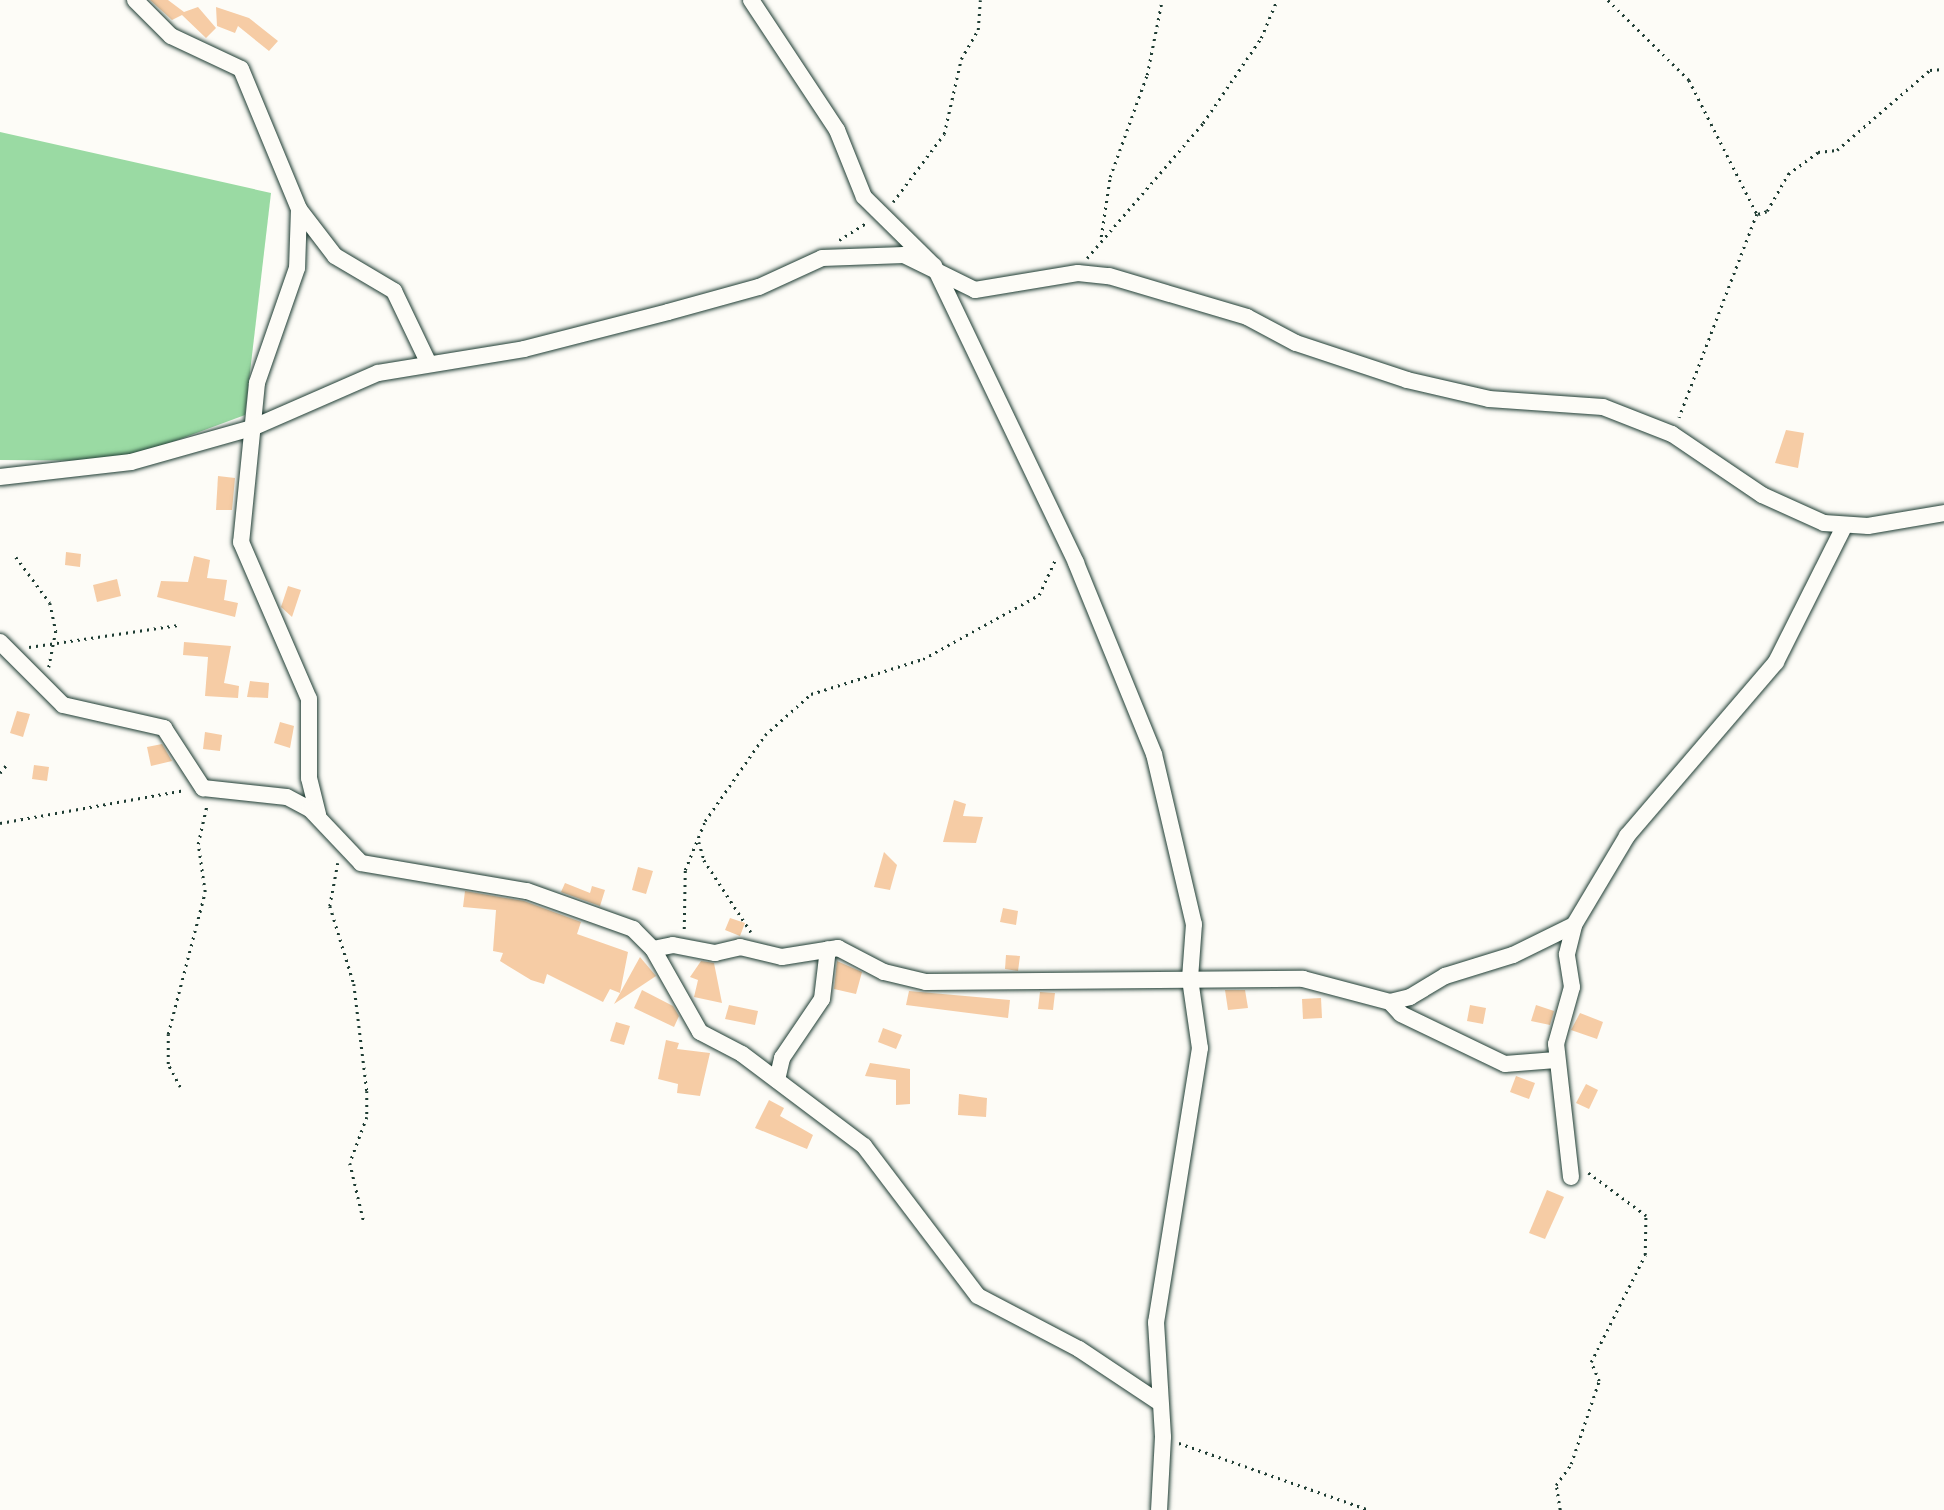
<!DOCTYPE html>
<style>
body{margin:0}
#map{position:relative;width:1944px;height:1510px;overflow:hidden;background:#fdfcf7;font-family:"Architects Daughter",sans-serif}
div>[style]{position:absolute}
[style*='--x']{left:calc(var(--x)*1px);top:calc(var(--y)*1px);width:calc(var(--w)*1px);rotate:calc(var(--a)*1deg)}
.green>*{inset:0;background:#9adaa3}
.building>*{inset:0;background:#f6cca5}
.path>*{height:2.5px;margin-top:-1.25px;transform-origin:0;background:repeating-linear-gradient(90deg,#1f3d34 0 2px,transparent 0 7px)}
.roads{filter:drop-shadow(0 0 2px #1f3d34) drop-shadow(0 0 2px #1f3d34)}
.minor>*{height:16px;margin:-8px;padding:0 8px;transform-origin:8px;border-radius:8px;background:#fdfcf7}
span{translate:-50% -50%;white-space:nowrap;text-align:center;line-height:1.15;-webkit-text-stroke:7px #fdfcf7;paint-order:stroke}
</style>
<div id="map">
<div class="green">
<i style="clip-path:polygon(0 132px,271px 193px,245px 415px,121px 461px,0 460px)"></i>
</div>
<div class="building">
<i style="clip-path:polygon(150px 0,168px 0,184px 12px,198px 7px,216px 28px,206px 38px,182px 15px,172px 20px)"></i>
<i style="clip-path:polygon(216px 7px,249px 18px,278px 41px,269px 51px,238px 26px,235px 33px,217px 26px)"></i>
<i style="clip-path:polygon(1786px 430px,1804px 433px,1798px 468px,1775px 463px)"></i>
<i style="clip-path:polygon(218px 476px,235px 478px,232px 510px,216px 510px)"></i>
<i style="clip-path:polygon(66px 552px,81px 554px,80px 567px,65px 565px)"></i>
<i style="clip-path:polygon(194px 556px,210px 560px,207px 578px,227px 580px,224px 600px,238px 603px,235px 617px,157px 597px,161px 581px,188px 582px)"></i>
<i style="clip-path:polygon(117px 579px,121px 596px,97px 602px,93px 585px)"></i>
<i style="clip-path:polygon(288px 586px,301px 590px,292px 617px,281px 607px)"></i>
<i style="clip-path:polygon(184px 642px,231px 646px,224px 683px,239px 686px,238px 698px,205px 696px,208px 657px,183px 655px)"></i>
<i style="clip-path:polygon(250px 681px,269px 683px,268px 698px,247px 697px)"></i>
<i style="clip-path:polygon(17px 711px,30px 714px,23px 737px,10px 733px)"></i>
<i style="clip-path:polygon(280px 722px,294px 726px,290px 748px,274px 743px)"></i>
<i style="clip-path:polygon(205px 732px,222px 735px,220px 751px,203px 749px)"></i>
<i style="clip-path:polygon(162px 744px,172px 761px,151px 766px,147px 747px)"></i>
<i style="clip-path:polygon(34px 765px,49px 767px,47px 781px,32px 779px)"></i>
<i style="clip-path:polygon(954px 800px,966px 804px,963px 816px,983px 817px,976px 843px,943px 842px)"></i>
<i style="clip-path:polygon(884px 852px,897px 865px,890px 890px,874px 887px)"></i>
<i style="clip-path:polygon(638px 867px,653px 871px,646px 894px,632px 890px)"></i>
<i style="clip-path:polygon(565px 883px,590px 893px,592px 886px,605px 890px,600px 906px,561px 892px)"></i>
<i style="clip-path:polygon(465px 891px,524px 901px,581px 922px,577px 934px,628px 952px,620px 993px,610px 989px,603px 1002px,547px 974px,544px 984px,531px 980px,500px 961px,503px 953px,493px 951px,496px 910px,463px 907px)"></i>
<i style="clip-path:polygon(1003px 908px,1018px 911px,1016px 925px,1000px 922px)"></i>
<i style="clip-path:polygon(730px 918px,745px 923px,740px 936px,725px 930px)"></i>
<i style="clip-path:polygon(1006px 955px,1020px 956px,1018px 971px,1005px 969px)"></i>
<i style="clip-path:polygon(640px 957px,656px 976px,614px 1004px)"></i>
<i style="clip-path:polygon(701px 961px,714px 963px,722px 1003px,694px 997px,698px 980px,690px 977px)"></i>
<i style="clip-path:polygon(837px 961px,862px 972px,856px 994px,834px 989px)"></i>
<i style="clip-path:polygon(642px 990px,673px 1006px,679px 1016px,674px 1027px,634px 1008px)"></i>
<i style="clip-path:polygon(1225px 990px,1245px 990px,1248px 1008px,1228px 1010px)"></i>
<i style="clip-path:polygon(909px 991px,1010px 1000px,1008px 1018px,906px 1005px)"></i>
<i style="clip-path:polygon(1040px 992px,1055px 993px,1053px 1010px,1038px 1009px)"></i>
<i style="clip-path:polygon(1321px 998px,1322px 1018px,1303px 1019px,1302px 999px)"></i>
<i style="clip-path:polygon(729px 1005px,758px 1011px,755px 1025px,725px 1019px)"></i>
<i style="clip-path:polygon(1470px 1005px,1486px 1008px,1483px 1024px,1467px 1021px)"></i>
<i style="clip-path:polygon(1536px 1005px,1554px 1011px,1550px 1025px,1531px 1021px)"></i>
<i style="clip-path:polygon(1580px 1013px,1603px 1022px,1597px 1039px,1571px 1030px)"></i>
<i style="clip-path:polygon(616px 1022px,630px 1026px,624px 1045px,610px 1041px)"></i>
<i style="clip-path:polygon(883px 1028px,902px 1035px,896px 1049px,878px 1042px)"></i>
<i style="clip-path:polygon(666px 1040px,679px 1043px,677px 1049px,710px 1053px,700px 1096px,677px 1093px,678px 1084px,658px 1079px)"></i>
<i style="clip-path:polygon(870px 1063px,910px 1069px,910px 1104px,896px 1105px,896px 1080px,865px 1076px)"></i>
<i style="clip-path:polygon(1516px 1076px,1535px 1083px,1529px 1099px,1510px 1092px)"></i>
<i style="clip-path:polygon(1586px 1084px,1598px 1090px,1589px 1109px,1576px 1103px)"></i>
<i style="clip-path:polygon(959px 1094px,987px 1098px,986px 1117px,958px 1115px)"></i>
<i style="clip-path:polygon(769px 1100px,784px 1108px,780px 1116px,813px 1135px,807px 1149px,755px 1128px)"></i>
<i style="clip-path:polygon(1547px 1190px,1564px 1197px,1545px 1239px,1529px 1233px)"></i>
</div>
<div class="path">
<i style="--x:1608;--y:0;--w:114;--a:44.6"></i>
<i style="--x:1689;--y:80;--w:150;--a:63.1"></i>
<i style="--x:1757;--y:214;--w:218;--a:110.9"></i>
<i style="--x:893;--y:202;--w:85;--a:-53.1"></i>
<i style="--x:944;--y:134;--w:77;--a:-77.2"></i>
<i style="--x:961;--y:59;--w:34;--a:-60"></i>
<i style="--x:978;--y:30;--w:30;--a:-86"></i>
<i style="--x:1758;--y:214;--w:9;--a:-18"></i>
<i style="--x:1767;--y:211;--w:43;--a:-60.4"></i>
<i style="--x:1788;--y:174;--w:37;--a:-36"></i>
<i style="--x:1818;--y:152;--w:19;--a:-6"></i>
<i style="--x:1837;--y:150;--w:123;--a:-40.7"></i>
<i style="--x:1930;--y:70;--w:14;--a:-4"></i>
<i style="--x:1101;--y:237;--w:61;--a:-81.5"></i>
<i style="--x:1110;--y:177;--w:109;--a:-70.1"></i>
<i style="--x:1147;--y:75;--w:76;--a:-78.7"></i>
<i style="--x:839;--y:240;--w:32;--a:-32"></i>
<i style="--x:1087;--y:258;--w:178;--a:-49.3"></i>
<i style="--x:1203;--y:123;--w:103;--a:-55.7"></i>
<i style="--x:1261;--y:38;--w:41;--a:-67.2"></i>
<i style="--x:16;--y:557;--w:57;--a:53.5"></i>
<i style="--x:50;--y:603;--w:29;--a:78"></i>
<i style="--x:56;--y:631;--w:37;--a:101"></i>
<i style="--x:29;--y:647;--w:151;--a:-8.4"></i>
<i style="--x:0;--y:773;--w:11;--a:-52"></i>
<i style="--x:0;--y:823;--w:188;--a:-10.1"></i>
<i style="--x:699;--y:842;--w:19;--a:74"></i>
<i style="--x:704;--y:860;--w:86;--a:56.9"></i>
<i style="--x:338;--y:863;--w:44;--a:100.5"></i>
<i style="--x:330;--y:906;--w:82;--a:72.9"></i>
<i style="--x:354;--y:984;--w:108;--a:83.1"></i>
<i style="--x:367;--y:1091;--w:26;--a:90"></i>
<i style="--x:367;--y:1117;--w:49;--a:110.3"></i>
<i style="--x:350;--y:1163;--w:61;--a:76.7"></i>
<i style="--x:684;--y:929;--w:59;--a:-89"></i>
<i style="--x:685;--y:870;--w:53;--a:-67.8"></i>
<i style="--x:705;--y:821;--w:105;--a:-55.1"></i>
<i style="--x:765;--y:735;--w:62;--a:-41.7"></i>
<i style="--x:811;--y:694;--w:117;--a:-17.4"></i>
<i style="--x:923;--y:659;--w:132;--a:-28.9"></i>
<i style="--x:1039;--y:595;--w:41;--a:-65.3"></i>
<i style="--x:180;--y:1087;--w:26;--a:-118"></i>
<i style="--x:168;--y:1064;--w:30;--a:-90"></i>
<i style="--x:168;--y:1034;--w:147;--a:-75.4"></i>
<i style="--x:205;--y:892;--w:49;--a:-98.3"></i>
<i style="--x:198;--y:844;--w:41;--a:-77.3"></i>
<i style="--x:1179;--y:1443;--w:201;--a:19.4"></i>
<i style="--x:1560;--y:1510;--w:25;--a:-99"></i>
<i style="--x:1556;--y:1485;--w:26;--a:-54"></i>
<i style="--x:1571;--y:1464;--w:88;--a:-71.4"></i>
<i style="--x:1599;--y:1381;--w:21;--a:-113"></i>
<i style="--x:1591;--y:1362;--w:120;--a:-63.2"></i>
<i style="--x:1645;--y:1255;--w:39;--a:-89"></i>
<i style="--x:1646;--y:1216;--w:72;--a:-143.4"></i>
</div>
<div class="roads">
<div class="minor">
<i style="--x:135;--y:0;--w:51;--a:45"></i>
<i style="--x:171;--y:36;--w:77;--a:25.2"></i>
<i style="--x:241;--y:69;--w:152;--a:67.5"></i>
<i style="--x:299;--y:209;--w:59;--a:52.5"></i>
<i style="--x:335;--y:256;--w:69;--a:30.7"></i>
<i style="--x:394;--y:291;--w:79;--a:64.4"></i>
<i style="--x:751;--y:0;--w:156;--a:56.5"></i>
<i style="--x:837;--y:130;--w:72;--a:68.1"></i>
<i style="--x:864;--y:197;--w:98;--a:44.6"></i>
<i style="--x:934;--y:266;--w:329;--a:64.4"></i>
<i style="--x:1076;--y:563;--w:206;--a:67.8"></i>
<i style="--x:1154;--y:754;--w:175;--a:76.8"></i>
<i style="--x:1194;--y:924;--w:55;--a:94.2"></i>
<i style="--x:1190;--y:979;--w:70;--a:81.8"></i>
<i style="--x:1200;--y:1048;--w:278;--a:99.1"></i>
<i style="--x:1156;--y:1322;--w:115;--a:86.5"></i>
<i style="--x:1163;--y:1437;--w:73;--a:93.1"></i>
<i style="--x:299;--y:209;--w:59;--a:91.9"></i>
<i style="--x:297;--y:268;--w:122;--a:109.2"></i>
<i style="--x:257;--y:383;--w:160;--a:95.7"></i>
<i style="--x:241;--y:542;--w:171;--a:66.6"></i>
<i style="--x:309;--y:699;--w:79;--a:90"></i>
<i style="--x:309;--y:778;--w:38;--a:76"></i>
<i style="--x:0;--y:477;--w:132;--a:-6.5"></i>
<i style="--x:131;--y:462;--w:126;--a:-15.7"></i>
<i style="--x:252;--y:428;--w:137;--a:-23.6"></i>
<i style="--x:378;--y:373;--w:148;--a:-9.3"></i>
<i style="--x:524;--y:349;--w:149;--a:-14.4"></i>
<i style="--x:668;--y:312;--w:94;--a:-15.4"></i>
<i style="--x:759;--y:287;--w:69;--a:-24.7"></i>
<i style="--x:822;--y:258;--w:82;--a:-2.1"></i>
<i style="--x:904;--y:255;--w:79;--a:26.2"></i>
<i style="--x:975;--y:290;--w:104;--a:-9.4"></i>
<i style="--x:1078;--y:273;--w:31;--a:6"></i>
<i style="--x:1109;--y:276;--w:144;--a:16.5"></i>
<i style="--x:1247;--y:317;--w:55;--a:28"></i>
<i style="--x:1296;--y:343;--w:117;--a:18.4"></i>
<i style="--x:1407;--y:380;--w:84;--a:13"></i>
<i style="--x:1489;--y:399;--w:114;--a:4"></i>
<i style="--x:1603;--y:407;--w:74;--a:21.4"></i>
<i style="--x:1672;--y:434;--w:109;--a:34.1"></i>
<i style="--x:1762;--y:495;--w:68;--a:24.3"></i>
<i style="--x:1824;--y:523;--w:44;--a:3.9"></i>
<i style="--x:1868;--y:526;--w:77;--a:-9.7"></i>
<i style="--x:0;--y:642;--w:89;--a:45"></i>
<i style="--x:63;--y:705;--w:104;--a:12.8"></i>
<i style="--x:164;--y:728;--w:72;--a:57"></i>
<i style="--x:203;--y:788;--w:84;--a:6.1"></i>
<i style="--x:287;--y:797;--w:26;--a:28"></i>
<i style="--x:310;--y:809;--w:74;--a:46.6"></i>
<i style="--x:361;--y:863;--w:168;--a:9.6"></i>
<i style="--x:527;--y:891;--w:113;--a:19.7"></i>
<i style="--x:633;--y:929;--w:28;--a:45"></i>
<i style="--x:653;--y:949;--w:95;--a:60.5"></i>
<i style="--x:700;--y:1032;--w:47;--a:27.6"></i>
<i style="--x:742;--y:1054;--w:153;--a:37"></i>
<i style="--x:864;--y:1146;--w:188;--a:52.8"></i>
<i style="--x:978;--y:1296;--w:114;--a:27.7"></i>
<i style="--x:1079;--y:1349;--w:94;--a:33.7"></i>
<i style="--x:653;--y:949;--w:20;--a:-11"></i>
<i style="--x:673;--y:945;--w:43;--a:10.8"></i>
<i style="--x:715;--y:953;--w:26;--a:-13"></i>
<i style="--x:740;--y:947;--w:43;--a:13.4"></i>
<i style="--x:782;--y:957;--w:57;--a:-9.1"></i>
<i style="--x:838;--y:948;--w:52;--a:27.6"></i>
<i style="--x:884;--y:972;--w:43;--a:13.4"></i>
<i style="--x:926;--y:982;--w:377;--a:-0.5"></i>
<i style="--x:1303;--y:979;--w:90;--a:14.8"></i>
<i style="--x:1390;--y:1002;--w:21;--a:-14"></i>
<i style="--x:1410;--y:997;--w:41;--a:-31"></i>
<i style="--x:1445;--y:976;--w:71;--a:-17.2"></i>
<i style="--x:1513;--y:955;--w:68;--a:-26.2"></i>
<i style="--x:1574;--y:925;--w:104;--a:-59.2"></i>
<i style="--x:1627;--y:836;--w:229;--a:-49.4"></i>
<i style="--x:1776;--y:662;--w:151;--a:-63.3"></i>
<i style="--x:1390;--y:1002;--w:16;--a:47"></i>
<i style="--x:1401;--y:1014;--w:115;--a:25.7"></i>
<i style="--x:1505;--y:1064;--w:51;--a:-4.5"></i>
<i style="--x:777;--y:1080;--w:23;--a:-77"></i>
<i style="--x:782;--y:1058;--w:71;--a:-55.9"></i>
<i style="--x:822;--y:999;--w:50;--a:-83.2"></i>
<i style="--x:1571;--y:1177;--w:134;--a:-96.4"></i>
<i style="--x:1556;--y:1044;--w:59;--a:-74.3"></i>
<i style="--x:1572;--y:987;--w:33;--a:-99"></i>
<i style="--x:1567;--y:954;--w:30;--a:-76"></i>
</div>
</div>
</div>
